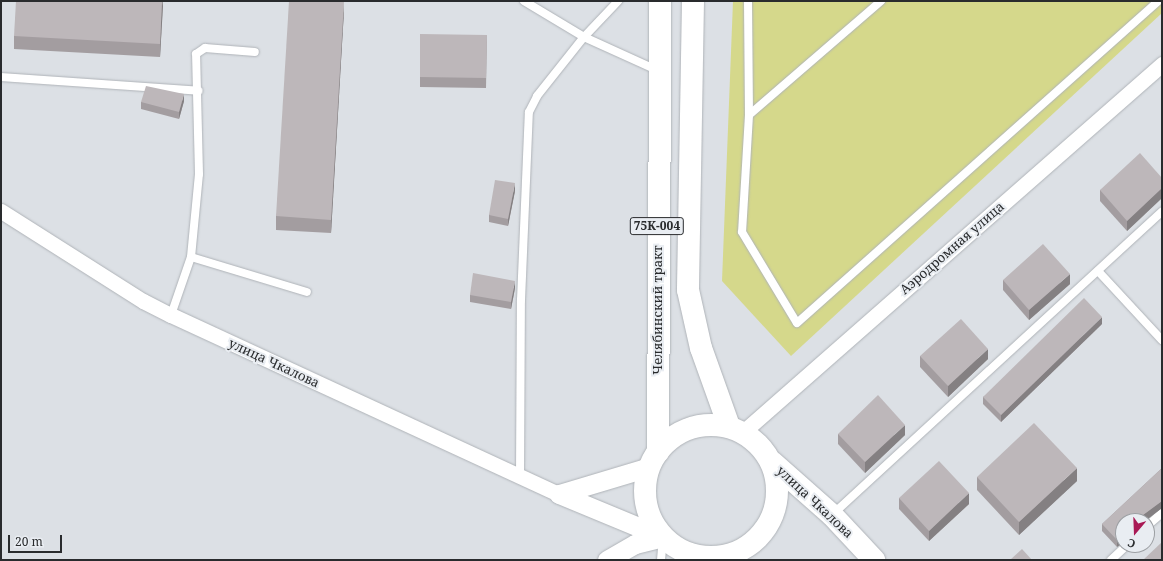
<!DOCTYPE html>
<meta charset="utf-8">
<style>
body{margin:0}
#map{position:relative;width:1163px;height:561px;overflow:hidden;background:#dce0e5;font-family:"Noto Serif",serif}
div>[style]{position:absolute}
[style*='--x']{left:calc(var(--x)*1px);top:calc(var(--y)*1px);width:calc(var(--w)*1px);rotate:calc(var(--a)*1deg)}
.green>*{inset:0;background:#d5d88b}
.roads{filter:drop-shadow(0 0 1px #afb3b8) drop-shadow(0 0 1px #afb3b8)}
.service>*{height:8px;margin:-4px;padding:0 4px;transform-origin:4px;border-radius:4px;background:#fff}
.minor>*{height:15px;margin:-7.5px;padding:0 7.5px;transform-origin:7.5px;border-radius:7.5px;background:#fff}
.tertiary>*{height:19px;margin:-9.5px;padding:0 9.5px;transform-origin:9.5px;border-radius:9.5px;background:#fff}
.primary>*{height:22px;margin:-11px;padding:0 11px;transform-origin:11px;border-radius:11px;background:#fff}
.primary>.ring{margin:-11px;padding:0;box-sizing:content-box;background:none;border:22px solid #fff;border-radius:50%}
.wall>*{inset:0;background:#a39da0}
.shaded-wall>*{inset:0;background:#848082}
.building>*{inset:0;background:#bdb7ba}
span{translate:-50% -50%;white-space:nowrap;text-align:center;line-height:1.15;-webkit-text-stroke:4px #e9edf2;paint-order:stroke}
.shield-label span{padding:1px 3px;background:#e9edf2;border:1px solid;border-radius:3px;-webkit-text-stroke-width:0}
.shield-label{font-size:12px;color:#292b2d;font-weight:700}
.street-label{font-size:13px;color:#292b2d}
.frame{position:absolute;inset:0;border:2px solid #292b2d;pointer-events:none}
.north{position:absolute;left:1115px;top:513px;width:40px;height:40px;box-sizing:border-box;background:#e9edf2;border:1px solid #9c9fa3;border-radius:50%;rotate:199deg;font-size:11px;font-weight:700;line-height:16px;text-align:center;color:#292b2d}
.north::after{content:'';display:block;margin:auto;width:14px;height:18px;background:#a91955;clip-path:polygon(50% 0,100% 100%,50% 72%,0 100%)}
.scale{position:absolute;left:8px;top:535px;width:54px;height:18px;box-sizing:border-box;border:2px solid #292b2d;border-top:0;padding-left:5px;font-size:12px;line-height:14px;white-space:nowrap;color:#292b2d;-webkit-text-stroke:3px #e9edf2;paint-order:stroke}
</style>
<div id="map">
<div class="green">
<i style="clip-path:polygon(733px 1px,1162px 1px,1162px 13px,791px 356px,722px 281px)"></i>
</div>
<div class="roads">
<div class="service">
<i style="--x:524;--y:1;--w:70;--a:31"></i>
<i style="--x:584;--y:37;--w:50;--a:-46.6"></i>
<i style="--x:748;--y:1;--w:114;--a:89.5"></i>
<i style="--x:881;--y:1;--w:174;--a:139.2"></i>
<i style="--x:749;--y:115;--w:117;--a:93.4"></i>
<i style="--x:742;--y:232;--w:106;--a:58.9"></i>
<i style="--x:797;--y:323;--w:484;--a:-41.7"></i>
<i style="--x:1;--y:77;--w:198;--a:4"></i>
<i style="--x:191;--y:257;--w:121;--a:16.8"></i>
<i style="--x:1098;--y:271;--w:94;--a:47.2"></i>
<i style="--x:171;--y:315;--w:61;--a:-71"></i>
<i style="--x:191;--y:257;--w:83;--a:-84.5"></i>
<i style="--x:199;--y:174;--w:120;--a:-91.4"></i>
<i style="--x:196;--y:54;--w:11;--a:-34"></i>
<i style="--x:205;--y:48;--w:50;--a:4.6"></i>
<i style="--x:520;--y:476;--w:176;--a:-89.7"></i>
<i style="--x:521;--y:300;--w:188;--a:-87.6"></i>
<i style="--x:529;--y:112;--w:18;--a:-63"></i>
<i style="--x:537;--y:96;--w:75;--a:-51.5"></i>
<i style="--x:584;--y:37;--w:82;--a:24.4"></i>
<i style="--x:833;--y:514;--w:447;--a:-42.6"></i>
<i style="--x:1147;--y:526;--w:20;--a:-41"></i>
<i style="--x:661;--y:560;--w:23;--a:-85"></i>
<i style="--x:1111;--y:560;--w:22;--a:-43"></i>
</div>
<div class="minor">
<i style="--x:1;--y:211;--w:168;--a:32.4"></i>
<i style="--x:143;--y:301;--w:31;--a:27"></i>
<i style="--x:171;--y:315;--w:427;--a:24.8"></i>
<i style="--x:743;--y:432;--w:558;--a:-41.29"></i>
</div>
<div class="tertiary">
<i style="--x:559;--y:494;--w:113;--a:22.5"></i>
<i style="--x:559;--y:494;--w:94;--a:-16.7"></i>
<i style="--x:607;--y:560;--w:32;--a:-30"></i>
<i style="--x:635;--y:544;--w:29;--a:-14"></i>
</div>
<div class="primary">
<i style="--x:693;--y:1;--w:289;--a:91"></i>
<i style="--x:688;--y:290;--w:59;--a:77.4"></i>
<i style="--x:701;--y:348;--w:83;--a:70.3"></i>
<i class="ring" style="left:645px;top:425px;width:110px;height:110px"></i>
<i style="--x:658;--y:452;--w:451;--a:-89.7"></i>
<i style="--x:772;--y:462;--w:80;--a:41.5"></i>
<i style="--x:832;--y:515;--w:62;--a:47"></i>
</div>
</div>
<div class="wall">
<i style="clip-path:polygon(163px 1px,160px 57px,14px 49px,14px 36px)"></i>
<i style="clip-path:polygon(344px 10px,331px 233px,276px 230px,276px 216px)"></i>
<i style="clip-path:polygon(487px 35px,486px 88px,420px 87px,420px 77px)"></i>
<i style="clip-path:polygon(184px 101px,179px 119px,141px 109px,141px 102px)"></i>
<i style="clip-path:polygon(1162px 178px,1162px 198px,1127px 231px,1100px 201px,1100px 190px)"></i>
<i style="clip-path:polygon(515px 191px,508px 226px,489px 222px,489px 215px)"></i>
<i style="clip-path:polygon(1003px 280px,1070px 284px,1029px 320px,1003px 290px)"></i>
<i style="clip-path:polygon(515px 288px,511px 309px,470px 302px,470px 295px)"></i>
<i style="clip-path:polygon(1102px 324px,1001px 422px,983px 404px,983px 397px)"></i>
<i style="clip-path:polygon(920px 356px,988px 359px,948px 397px,920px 367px)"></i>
<i style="clip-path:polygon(838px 434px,905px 435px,865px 473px,838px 444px)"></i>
<i style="clip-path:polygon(1162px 468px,1162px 508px,1145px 521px,1123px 521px,1117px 547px,1102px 531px,1102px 524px)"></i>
<i style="clip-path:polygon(977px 477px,1077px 481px,1019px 535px,977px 490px)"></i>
<i style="clip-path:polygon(899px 498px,969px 504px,929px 541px,899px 509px)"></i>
</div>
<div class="shaded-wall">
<i style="clip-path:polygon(162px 1px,163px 6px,160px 57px,160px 44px)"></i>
<i style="clip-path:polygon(344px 1px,344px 10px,331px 233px,331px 220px)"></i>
<i style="clip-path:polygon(184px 94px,184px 101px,179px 119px,179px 112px)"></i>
<i style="clip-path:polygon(515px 183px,515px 191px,508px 226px,508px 219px)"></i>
<i style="clip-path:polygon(1162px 188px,1162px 198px,1127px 231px,1127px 221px)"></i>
<i style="clip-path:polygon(1070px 274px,1070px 284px,1029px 320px,1029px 310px)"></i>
<i style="clip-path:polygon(515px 281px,515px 288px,511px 309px,511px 302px)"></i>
<i style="clip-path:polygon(1102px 317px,1102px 324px,1001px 422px,1001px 415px)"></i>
<i style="clip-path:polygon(988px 349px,988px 359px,948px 397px,948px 386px)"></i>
<i style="clip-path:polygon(905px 425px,905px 435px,865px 473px,865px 462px)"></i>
<i style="clip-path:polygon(1077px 468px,1077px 481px,1019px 535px,1019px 522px)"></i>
<i style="clip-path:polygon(969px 493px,969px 504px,929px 541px,929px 531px)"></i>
<i style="clip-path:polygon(1162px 501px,1162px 508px,1145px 521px,1142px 521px,1143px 515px)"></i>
<i style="clip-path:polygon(1123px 536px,1123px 543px,1117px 547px,1117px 540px)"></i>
</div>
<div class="building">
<i style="clip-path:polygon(16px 1px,162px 1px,160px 44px,14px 36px)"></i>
<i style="clip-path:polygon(289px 1px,344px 1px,331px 220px,276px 216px)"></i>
<i style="clip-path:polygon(420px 34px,487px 35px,486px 78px,420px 77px)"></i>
<i style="clip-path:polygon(146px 86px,184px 94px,179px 112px,141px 102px)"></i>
<i style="clip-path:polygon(1140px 153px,1162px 178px,1162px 188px,1127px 221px,1100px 190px)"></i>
<i style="clip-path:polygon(495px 180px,515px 183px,508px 219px,489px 215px)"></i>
<i style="clip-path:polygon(1043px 244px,1070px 274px,1029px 310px,1003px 280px)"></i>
<i style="clip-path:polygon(473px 273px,515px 281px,511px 302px,470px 295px)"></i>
<i style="clip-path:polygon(1084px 298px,1102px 317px,1001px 415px,983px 397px)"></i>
<i style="clip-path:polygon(961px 319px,988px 349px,948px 386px,920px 356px)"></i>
<i style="clip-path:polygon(878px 395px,905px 425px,865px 462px,838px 434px)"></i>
<i style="clip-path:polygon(1034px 423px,1077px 468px,1019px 522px,977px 477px)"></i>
<i style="clip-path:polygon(939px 461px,969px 493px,929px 531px,899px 498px)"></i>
<i style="clip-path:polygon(1162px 468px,1162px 501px,1143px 515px,1142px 521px,1123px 521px,1123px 536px,1117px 540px,1102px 524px)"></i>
<i style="clip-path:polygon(1162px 542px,1162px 560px,1143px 560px)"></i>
<i style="clip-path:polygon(1022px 549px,1032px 560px,1010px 560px)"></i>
</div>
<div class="shield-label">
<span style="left:657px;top:226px">75К-004</span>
</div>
<div class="street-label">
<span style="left:952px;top:248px;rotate:-41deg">Аэродромная улица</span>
<span style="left:657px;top:310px;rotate:-90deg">Челябинский тракт</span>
<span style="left:274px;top:363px;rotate:25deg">улица Чкалова</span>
<span style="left:815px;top:502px;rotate:43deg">улица Чкалова</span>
</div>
<div class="frame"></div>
<div class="north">С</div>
<div class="scale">20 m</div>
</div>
